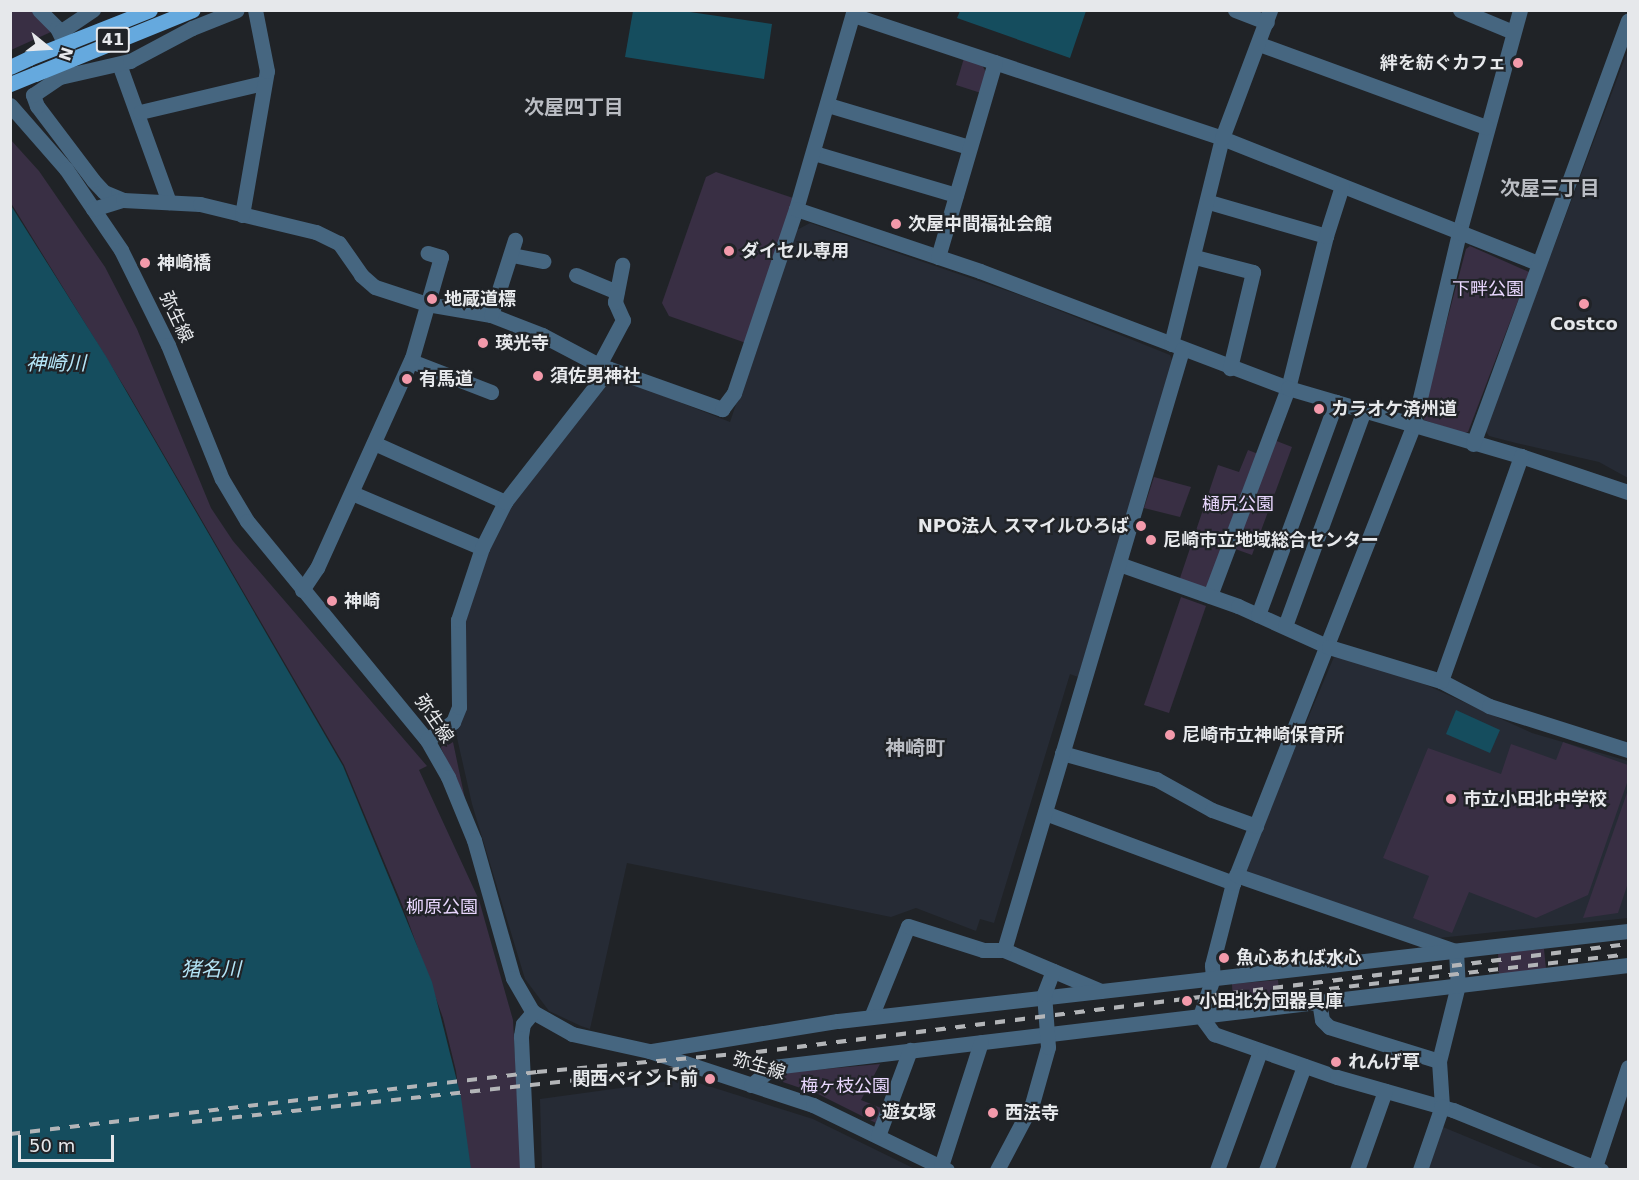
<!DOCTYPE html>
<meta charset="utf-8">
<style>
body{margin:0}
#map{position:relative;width:1639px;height:1180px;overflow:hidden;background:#202327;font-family:"DejaVu Sans","Noto Sans JP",sans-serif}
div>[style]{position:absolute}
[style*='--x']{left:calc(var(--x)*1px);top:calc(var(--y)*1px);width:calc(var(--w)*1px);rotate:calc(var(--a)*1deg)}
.built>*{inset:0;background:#262b35}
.green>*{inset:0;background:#392f44}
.water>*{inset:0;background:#154d5e}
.minor>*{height:15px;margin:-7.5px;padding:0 7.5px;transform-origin:7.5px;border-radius:7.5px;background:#466680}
.major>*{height:15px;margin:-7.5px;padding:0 7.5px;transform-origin:7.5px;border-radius:7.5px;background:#65a9de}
.rail>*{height:4px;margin-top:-2px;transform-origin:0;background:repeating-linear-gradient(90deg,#b3b5b8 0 10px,transparent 0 20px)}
.major-bridge>*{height:15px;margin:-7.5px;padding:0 7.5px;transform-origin:7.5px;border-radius:7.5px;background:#65a9de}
.dots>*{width:16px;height:16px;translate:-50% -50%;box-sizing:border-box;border:3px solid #202327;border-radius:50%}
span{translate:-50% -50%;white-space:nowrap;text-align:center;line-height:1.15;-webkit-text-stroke:4.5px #202327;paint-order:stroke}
.shield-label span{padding:2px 4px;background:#202327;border:2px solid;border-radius:4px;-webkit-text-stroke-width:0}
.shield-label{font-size:16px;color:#e6e8eb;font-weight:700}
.poi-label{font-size:18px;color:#e6e8eb;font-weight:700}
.right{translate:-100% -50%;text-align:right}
.left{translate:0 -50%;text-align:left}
.park-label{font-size:18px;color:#e9d7fe}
.street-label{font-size:18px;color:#e6e8eb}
.neighbourhood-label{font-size:20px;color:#bbbec4;font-weight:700}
.water-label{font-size:20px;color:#b5e6f8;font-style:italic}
.frame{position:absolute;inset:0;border:12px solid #e6e8eb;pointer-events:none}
.north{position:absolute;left:18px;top:18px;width:60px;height:60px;-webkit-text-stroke:4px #202327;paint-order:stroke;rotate:108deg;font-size:16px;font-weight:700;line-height:24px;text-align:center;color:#e6e8eb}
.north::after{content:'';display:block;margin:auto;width:21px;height:27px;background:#e6e8eb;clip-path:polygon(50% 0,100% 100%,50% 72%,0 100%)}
.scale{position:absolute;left:18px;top:1135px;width:96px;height:27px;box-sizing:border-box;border:3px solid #e6e8eb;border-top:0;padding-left:8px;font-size:18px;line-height:21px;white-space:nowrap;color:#e6e8eb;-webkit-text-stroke:4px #202327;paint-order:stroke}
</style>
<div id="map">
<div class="built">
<i style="clip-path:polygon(1628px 50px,1628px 478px,1599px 462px,1516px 443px,1489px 436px,1485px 430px)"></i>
<i style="clip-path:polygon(810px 223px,1028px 298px,1170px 355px,1173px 363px,1078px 677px,1070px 674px,994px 923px,980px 919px,976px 931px,916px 908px,891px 917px,627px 863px,590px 1029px,581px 1026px,549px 1011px,525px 979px,472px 804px,455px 729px,465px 617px,491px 544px,512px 505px,613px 376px,730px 422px,795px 231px)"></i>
<i style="clip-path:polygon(1334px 657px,1391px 669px,1532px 733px,1628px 761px,1628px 918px,1439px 938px,1243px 871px)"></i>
<i style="clip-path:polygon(686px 1079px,813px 1119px,915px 1169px,542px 1169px,540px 1099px)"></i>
<i style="clip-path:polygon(1438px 1125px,1545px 1169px,1424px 1170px)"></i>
</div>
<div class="green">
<i style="clip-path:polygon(11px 11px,33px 11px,51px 32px,11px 50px)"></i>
<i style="clip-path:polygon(964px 58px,982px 65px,987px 74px,981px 93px,956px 85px)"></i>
<i style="clip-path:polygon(10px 139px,39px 171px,105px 267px,137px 329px,211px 508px,233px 541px,427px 766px,419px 770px,479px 900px,513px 1020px,521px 1169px,468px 1169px,456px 1071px,443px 1018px,403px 907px,344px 765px,128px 393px,11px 203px)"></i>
<i style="clip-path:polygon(716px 172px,796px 199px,746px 343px,669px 316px,662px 303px,706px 177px)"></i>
<i style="clip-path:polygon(1470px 246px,1529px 272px,1468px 432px,1463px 433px,1424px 420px,1422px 415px,1466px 249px)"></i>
<i style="clip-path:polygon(1274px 440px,1292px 447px,1252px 555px,1224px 545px,1208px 591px,1179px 581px,1218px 465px,1239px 472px,1248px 450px,1266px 457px)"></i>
<i style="clip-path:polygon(1154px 477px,1191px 487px,1180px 517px,1144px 508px)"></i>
<i style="clip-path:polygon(1181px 597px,1206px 606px,1169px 713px,1144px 705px)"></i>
<i style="clip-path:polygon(443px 739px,448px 745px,453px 742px,465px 799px,441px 748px)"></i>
<i style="clip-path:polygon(1563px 742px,1628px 765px,1628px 780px,1588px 895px,1536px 918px,1469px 892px,1452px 933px,1413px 918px,1429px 876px,1383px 858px,1428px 748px,1501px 774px,1511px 744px,1556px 760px)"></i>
<i style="clip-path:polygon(1628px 790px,1628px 883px,1618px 913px,1583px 918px)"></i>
<i style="clip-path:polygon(1544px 949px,1546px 969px,1499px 974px,1498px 953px)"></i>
<i style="clip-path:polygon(1278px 980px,1280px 999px,1233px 1005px,1232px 984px)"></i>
<i style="clip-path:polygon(880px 1064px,861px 1100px,881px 1108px,876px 1123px,818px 1094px,777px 1080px,781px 1073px)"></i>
</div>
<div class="water">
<i style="clip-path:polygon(633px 11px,683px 11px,772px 24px,764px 79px,625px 57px)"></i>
<i style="clip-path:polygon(960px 11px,960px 10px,1086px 11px,1070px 58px,957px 18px)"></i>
<i style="clip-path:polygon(10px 204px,107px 358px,343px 766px,432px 982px,461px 1097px,471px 1169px,11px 1169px)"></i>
<i style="clip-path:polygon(1456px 710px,1500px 730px,1490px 753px,1446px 734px)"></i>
</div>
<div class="minor">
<i style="--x:39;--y:10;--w:25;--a:45"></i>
<i style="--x:57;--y:28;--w:30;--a:64"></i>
<i style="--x:1235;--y:10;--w:34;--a:21"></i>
<i style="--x:1460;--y:10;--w:57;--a:22.5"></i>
<i style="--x:1520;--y:10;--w:231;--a:105.3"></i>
<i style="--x:1459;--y:233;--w:196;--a:103.3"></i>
<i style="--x:1414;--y:424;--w:493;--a:111.5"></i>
<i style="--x:1233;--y:883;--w:85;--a:104.4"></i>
<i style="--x:1212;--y:965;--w:13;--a:86"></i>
<i style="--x:1213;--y:978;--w:39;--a:109"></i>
<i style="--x:1200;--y:1015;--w:24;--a:54"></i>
<i style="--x:1214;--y:1034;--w:130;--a:19.3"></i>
<i style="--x:1337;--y:1077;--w:121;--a:15.9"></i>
<i style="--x:1453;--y:1110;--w:160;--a:22.1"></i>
<i style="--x:853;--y:15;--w:389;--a:18.4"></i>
<i style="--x:1222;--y:138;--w:340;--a:21.6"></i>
<i style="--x:60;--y:32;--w:40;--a:-34"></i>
<i style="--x:1259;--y:44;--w:242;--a:20.1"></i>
<i style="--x:119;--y:64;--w:147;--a:70.1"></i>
<i style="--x:10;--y:105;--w:85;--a:48.8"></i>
<i style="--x:66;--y:169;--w:98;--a:55.8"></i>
<i style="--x:121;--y:250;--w:106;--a:63.7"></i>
<i style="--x:168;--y:345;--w:144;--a:68.1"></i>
<i style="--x:222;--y:479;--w:49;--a:59.2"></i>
<i style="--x:247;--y:521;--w:283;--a:50.6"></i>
<i style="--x:427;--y:740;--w:43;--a:60.4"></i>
<i style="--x:448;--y:777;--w:68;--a:67.6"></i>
<i style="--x:474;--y:840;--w:143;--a:74.2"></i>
<i style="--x:513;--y:978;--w:39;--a:60"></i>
<i style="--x:533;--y:1012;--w:45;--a:29.4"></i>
<i style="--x:572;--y:1034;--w:79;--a:12.4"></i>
<i style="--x:649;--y:1051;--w:173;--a:18.2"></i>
<i style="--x:813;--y:1105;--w:149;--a:25.9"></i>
<i style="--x:828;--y:105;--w:147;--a:16.6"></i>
<i style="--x:140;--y:112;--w:126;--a:-13.3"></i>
<i style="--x:814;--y:153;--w:148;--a:16.5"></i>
<i style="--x:123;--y:200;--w:21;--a:-157"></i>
<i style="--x:104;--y:192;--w:16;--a:-133"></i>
<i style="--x:93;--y:180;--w:93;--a:-127.1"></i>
<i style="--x:37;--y:106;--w:12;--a:-110"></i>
<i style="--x:33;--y:95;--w:32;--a:-34"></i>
<i style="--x:60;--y:77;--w:72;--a:-12.9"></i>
<i style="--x:130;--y:61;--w:70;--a:-28"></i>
<i style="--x:192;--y:28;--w:48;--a:-21.8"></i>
<i style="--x:1209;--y:202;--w:122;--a:16.2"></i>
<i style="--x:1326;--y:236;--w:157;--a:104"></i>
<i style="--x:1288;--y:388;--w:222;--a:110.6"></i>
<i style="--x:93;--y:209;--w:31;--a:-17"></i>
<i style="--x:123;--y:200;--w:77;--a:3"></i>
<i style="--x:200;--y:204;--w:119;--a:13.6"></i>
<i style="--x:316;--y:232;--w:25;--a:26"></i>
<i style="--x:339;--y:243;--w:39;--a:55"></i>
<i style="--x:361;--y:275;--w:18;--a:41"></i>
<i style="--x:375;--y:287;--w:55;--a:18.1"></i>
<i style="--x:427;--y:304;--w:65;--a:9.8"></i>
<i style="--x:491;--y:315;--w:55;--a:21.4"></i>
<i style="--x:542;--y:335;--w:64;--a:27.8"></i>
<i style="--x:599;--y:365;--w:131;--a:19.7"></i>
<i style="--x:722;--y:409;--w:20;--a:-53"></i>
<i style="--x:734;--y:393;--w:194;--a:-71.4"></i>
<i style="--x:796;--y:209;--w:207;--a:-73.8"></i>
<i style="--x:796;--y:209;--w:194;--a:18.6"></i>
<i style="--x:980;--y:271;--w:329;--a:20.8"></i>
<i style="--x:1288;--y:388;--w:243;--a:16.3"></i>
<i style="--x:1521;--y:456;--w:113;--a:18.6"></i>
<i style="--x:242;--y:215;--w:146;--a:-80.2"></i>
<i style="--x:267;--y:71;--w:62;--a:-101.1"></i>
<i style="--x:1326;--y:236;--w:52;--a:-72.3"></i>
<i style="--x:512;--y:255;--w:32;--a:11"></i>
<i style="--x:938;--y:257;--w:203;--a:-73.7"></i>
<i style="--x:1195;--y:257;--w:60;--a:14.5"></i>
<i style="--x:1253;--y:272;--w:99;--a:103.5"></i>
<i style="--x:576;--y:275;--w:44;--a:22.5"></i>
<i style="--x:491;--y:315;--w:79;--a:-72.3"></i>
<i style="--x:1171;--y:344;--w:212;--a:-76.1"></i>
<i style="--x:1222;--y:138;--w:137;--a:-69.4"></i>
<i style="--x:411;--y:361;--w:86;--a:21.2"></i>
<i style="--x:599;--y:365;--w:51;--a:-61.9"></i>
<i style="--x:623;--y:320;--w:20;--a:-114"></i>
<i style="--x:615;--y:302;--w:38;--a:-79"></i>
<i style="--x:374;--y:443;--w:144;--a:24.2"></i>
<i style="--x:1473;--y:444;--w:451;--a:-69.9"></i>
<i style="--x:352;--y:493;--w:141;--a:22.9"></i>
<i style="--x:1119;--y:564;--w:126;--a:19.4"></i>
<i style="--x:1238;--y:606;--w:100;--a:24.3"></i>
<i style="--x:1329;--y:647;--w:117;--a:16.9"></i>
<i style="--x:1441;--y:681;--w:54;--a:27.5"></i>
<i style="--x:1489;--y:706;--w:146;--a:17.6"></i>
<i style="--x:302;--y:590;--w:27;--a:-56"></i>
<i style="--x:317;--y:568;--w:230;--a:-65.7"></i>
<i style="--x:412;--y:358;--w:105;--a:-74"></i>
<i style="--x:441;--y:257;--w:14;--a:-163"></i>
<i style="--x:1258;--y:615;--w:227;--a:-69.9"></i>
<i style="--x:1285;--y:626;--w:230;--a:-69.9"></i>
<i style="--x:1441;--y:681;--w:239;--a:-70.4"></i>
<i style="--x:427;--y:740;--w:32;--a:-35"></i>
<i style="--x:453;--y:722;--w:16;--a:-68"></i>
<i style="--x:459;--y:707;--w:87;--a:-90.7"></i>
<i style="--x:458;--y:620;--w:76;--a:-71.6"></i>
<i style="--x:482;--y:548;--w:51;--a:-63.4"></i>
<i style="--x:505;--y:502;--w:169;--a:-52"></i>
<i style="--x:1062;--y:753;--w:98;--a:15.5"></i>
<i style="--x:1156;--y:779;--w:64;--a:29"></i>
<i style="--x:1212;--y:810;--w:47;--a:20"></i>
<i style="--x:1045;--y:813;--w:201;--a:20.4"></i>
<i style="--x:1236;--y:875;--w:233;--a:19.1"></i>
<i style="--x:1456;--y:951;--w:34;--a:87"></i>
<i style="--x:1458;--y:985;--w:78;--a:104"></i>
<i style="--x:1439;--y:1061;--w:45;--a:86.2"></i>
<i style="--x:1442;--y:1106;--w:68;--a:109"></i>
<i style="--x:1004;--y:950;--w:105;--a:22.9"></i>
<i style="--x:1319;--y:1001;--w:19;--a:81"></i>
<i style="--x:1322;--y:1020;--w:10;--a:45"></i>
<i style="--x:1329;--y:1027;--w:115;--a:17.2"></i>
<i style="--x:871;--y:1017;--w:98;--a:-67.9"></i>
<i style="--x:908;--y:926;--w:79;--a:17.7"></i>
<i style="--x:983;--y:950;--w:21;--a:0"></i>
<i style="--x:1004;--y:950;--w:626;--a:-73.48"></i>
<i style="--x:652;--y:1051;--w:188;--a:-9.2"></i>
<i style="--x:838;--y:1021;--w:795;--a:-6.5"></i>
<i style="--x:751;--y:1085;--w:28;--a:-39"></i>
<i style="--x:773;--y:1067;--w:861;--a:-6.8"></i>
<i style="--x:878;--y:1136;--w:92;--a:-69.6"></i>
<i style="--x:941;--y:1166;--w:130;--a:-72.1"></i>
<i style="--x:1595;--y:1167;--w:105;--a:-71.7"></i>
<i style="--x:527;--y:1170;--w:134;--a:-92.6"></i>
<i style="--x:521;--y:1036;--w:12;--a:-81"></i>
<i style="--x:523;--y:1024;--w:16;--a:-50"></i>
<i style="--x:997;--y:1170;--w:75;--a:-62.1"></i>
<i style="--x:1032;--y:1104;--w:59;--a:-74.3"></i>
<i style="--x:1048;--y:1047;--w:53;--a:-94.3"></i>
<i style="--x:1044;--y:994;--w:25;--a:-69"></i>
<i style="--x:1217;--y:1170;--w:127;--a:-70.1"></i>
<i style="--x:1266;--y:1170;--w:111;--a:-69.9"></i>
<i style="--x:1357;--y:1170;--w:84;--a:-70.5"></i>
</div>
<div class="major">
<i style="--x:10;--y:67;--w:21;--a:-25"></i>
<i style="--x:10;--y:84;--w:27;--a:-22"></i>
</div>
<div class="rail">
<i style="--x:1250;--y:998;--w:381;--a:-6.6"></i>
<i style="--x:192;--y:1122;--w:507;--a:-6.23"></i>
<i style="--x:10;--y:1134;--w:531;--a:-6.71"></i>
<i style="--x:537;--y:1072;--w:221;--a:-5.2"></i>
<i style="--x:757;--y:1052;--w:878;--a:-7.07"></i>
</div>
<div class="major-bridge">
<i style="--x:29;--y:58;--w:130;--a:-21.6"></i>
<i style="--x:35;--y:74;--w:170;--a:-22.1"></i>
</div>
<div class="dots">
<i style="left:1518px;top:63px;background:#f39aab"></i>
<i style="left:896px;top:224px;background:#f39aab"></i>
<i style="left:729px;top:251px;background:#f39aab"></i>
<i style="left:145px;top:263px;background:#f39aab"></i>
<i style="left:432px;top:299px;background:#f39aab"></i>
<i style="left:1584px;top:304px;background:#f39aab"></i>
<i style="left:483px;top:343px;background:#f39aab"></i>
<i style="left:538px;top:376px;background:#f39aab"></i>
<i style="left:407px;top:379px;background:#f39aab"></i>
<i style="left:1319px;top:409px;background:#f39aab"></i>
<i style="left:1141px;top:526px;background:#f39aab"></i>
<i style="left:1151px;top:540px;background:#f39aab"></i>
<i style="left:332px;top:601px;background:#f39aab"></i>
<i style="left:1170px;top:735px;background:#f39aab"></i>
<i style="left:1451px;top:799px;background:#f39aab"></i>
<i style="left:1224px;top:958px;background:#f39aab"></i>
<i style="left:1187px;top:1001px;background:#f39aab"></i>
<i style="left:1336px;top:1062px;background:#f39aab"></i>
<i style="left:710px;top:1079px;background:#f39aab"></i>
<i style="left:870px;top:1112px;background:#f39aab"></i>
<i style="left:993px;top:1113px;background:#f39aab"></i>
</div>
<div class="shield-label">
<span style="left:113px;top:40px">41</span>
</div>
<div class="poi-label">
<span class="right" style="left:1506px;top:63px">絆を紡ぐカフェ</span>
<span class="left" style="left:908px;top:224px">次屋中間福祉会館</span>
<span class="left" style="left:741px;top:251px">ダイセル専用</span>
<span class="left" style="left:157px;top:263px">神崎橋</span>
<span class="left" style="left:444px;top:299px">地蔵道標</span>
<span style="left:1584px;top:324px">Costco</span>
<span class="left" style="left:495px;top:343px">瑛光寺</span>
<span class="left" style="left:550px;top:376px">須佐男神社</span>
<span class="left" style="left:419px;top:379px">有馬道</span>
<span class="left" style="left:1331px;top:409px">カラオケ済州道</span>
<span class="right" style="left:1129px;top:526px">NPO法人 スマイルひろば</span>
<span class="left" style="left:1163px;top:540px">尼崎市立地域総合センター</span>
<span class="left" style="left:344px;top:601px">神崎</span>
<span class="left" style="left:1182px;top:735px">尼崎市立神崎保育所</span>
<span class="left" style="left:1463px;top:799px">市立小田北中学校</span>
<span class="left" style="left:1236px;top:958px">魚心あれば水心</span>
<span class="left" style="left:1199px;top:1001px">小田北分団器具庫</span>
<span class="left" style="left:1348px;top:1062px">れんげ草</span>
<span class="right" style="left:698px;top:1079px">関西ペイント前</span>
<span class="left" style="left:882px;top:1112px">遊女塚</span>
<span class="left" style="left:1005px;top:1113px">西法寺</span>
</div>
<div class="park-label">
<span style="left:1488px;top:289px">下畔公園</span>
<span style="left:1238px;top:504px">樋尻公園</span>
<span style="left:442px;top:907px">柳原公園</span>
<span style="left:845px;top:1086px">梅ヶ枝公園</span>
</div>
<div class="street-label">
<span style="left:176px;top:317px;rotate:65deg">弥生線</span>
<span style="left:434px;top:719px;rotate:56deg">弥生線</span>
<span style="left:759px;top:1066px;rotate:17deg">弥生線</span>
</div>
<div class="neighbourhood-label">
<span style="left:574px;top:107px">次屋四丁目</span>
<span style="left:1550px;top:188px">次屋三丁目</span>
<span style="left:915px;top:748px">神崎町</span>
</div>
<div class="water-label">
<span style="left:56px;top:363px">神崎川</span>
<span style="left:211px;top:969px">猪名川</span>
</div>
<div class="frame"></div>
<div class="north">N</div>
<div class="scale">50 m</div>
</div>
